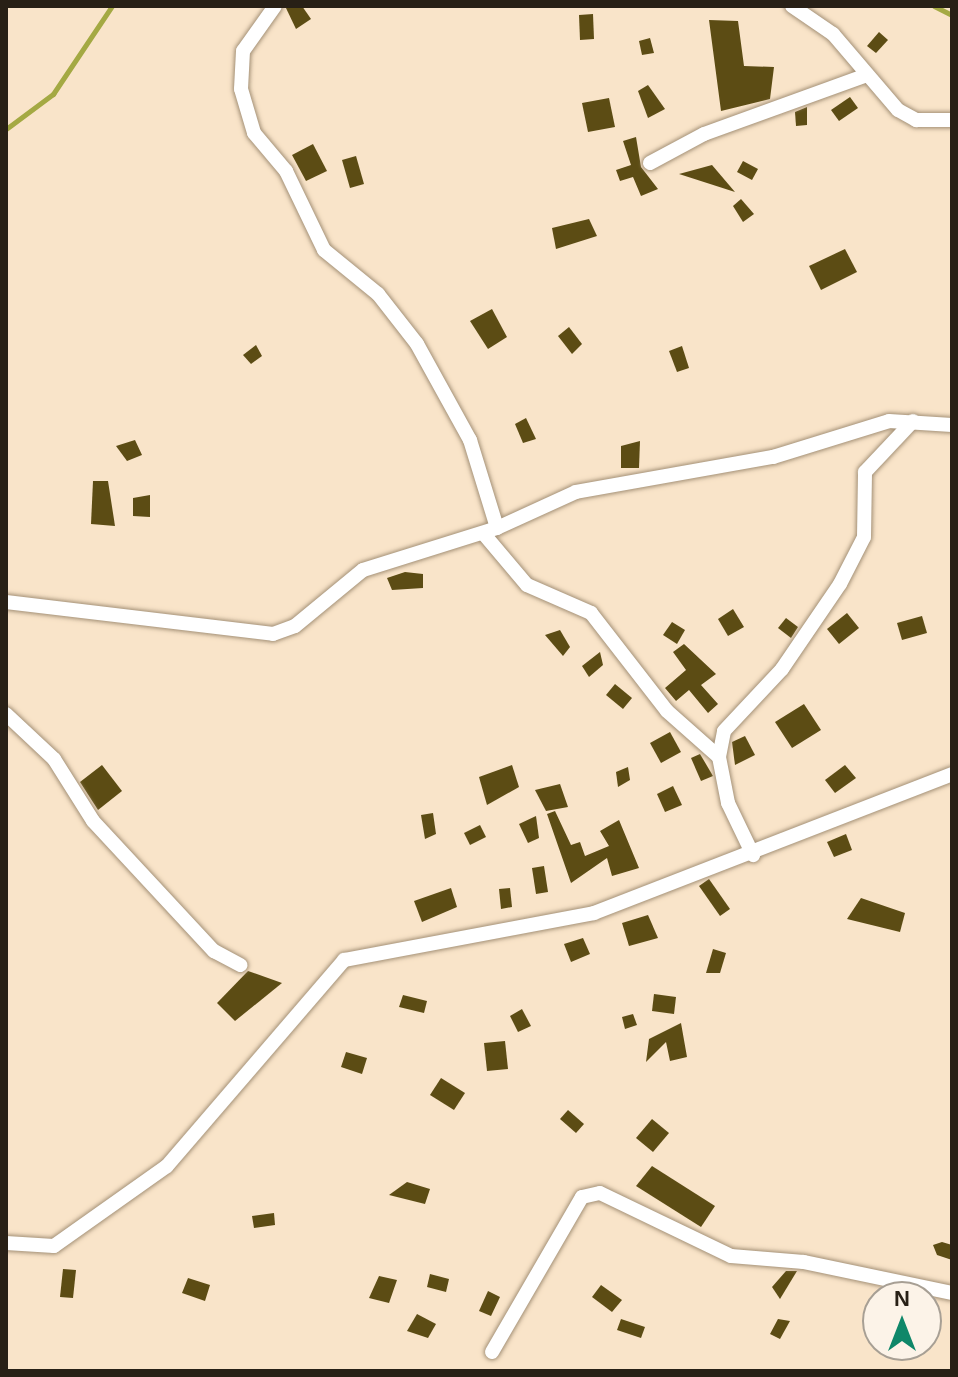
<!DOCTYPE html>
<style>
body{margin:0}
#map{position:relative;width:958px;height:1377px;overflow:hidden;background:#f9e4c9;font-family:Arial,sans-serif}
div>[style]{position:absolute}
[style*='--x']{left:calc(var(--x)*1px);top:calc(var(--y)*1px);width:calc(var(--w)*1px);rotate:calc(var(--a)*1deg)}
.stream>*{height:5px;margin:-2.5px;padding:0 2.5px;transform-origin:2.5px;border-radius:2.5px;background:#a4a943}
.building>*{inset:0;background:#5c4c14}
.roads{filter:drop-shadow(0 0 2px #a49177) drop-shadow(0 0 2px #a49177)}
.minor>*{height:14px;margin:-7px;padding:0 7px;transform-origin:7px;border-radius:7px;background:#fff}
span{translate:-50% -50%;white-space:nowrap;text-align:center;line-height:1.15;-webkit-text-stroke:8px #fcf3e8;paint-order:stroke}
.frame{position:absolute;inset:0;border:8px solid #282016;pointer-events:none}
.north{position:absolute;left:862px;top:1281px;width:80px;height:80px;box-sizing:border-box;background:#fcf3e8;border:2px solid #a79f94;border-radius:50%;rotate:0deg;font-size:22px;font-weight:700;line-height:32px;text-align:center;color:#282016}
.north::after{content:'';display:block;margin:auto;width:28px;height:36px;background:#0f8769;clip-path:polygon(50% 0,100% 100%,50% 72%,0 100%)}
</style>
<div id="map">
<div class="stream">
<i style="--x:934;--y:6;--w:20;--a:27"></i>
<i style="--x:6;--y:129;--w:59;--a:-36.7"></i>
<i style="--x:53;--y:94;--w:106;--a:-56.2"></i>
</div>
<div class="building">
<i style="clip-path:polygon(285px 6px,302px 6px,311px 19px,296px 29px)"></i>
<i style="clip-path:polygon(593px 14px,594px 39px,580px 40px,579px 15px)"></i>
<i style="clip-path:polygon(709px 20px,738px 21px,744px 66px,774px 67px,770px 99px,721px 111px)"></i>
<i style="clip-path:polygon(879px 32px,888px 40px,876px 53px,867px 46px)"></i>
<i style="clip-path:polygon(650px 38px,654px 53px,642px 55px,639px 41px)"></i>
<i style="clip-path:polygon(648px 85px,665px 109px,648px 118px,638px 91px)"></i>
<i style="clip-path:polygon(850px 97px,858px 108px,839px 121px,831px 110px)"></i>
<i style="clip-path:polygon(609px 98px,615px 127px,588px 132px,582px 103px)"></i>
<i style="clip-path:polygon(807px 107px,807px 125px,796px 126px,795px 112px)"></i>
<i style="clip-path:polygon(636px 137px,641px 167px,658px 189px,641px 196px,633px 177px,620px 181px,616px 170px,631px 165px,623px 141px)"></i>
<i style="clip-path:polygon(313px 144px,327px 171px,306px 181px,292px 155px)"></i>
<i style="clip-path:polygon(356px 156px,364px 184px,350px 188px,342px 160px)"></i>
<i style="clip-path:polygon(743px 161px,758px 169px,752px 180px,737px 172px)"></i>
<i style="clip-path:polygon(712px 165px,735px 192px,679px 174px)"></i>
<i style="clip-path:polygon(741px 199px,754px 214px,743px 222px,733px 206px)"></i>
<i style="clip-path:polygon(589px 219px,597px 236px,556px 249px,552px 228px)"></i>
<i style="clip-path:polygon(845px 249px,857px 272px,821px 290px,809px 266px)"></i>
<i style="clip-path:polygon(492px 309px,507px 337px,488px 349px,470px 321px)"></i>
<i style="clip-path:polygon(569px 327px,582px 344px,572px 354px,558px 336px)"></i>
<i style="clip-path:polygon(256px 345px,262px 356px,251px 364px,243px 355px)"></i>
<i style="clip-path:polygon(682px 346px,689px 368px,677px 372px,669px 351px)"></i>
<i style="clip-path:polygon(526px 418px,536px 439px,523px 443px,515px 424px)"></i>
<i style="clip-path:polygon(135px 440px,142px 455px,127px 461px,116px 446px)"></i>
<i style="clip-path:polygon(640px 441px,639px 468px,621px 468px,621px 446px)"></i>
<i style="clip-path:polygon(93px 481px,108px 481px,115px 526px,91px 524px)"></i>
<i style="clip-path:polygon(150px 495px,150px 517px,133px 516px,133px 498px)"></i>
<i style="clip-path:polygon(405px 572px,423px 574px,423px 588px,392px 590px,387px 578px)"></i>
<i style="clip-path:polygon(733px 609px,744px 627px,728px 636px,718px 619px)"></i>
<i style="clip-path:polygon(847px 613px,859px 628px,839px 644px,827px 629px)"></i>
<i style="clip-path:polygon(922px 616px,927px 633px,902px 640px,897px 623px)"></i>
<i style="clip-path:polygon(786px 618px,798px 627px,791px 638px,778px 628px)"></i>
<i style="clip-path:polygon(672px 622px,685px 630px,677px 644px,663px 635px)"></i>
<i style="clip-path:polygon(560px 630px,570px 647px,563px 656px,545px 635px)"></i>
<i style="clip-path:polygon(684px 644px,716px 674px,701px 685px,718px 704px,708px 713px,689px 690px,676px 701px,665px 688px,686px 670px,673px 652px)"></i>
<i style="clip-path:polygon(600px 652px,603px 665px,589px 677px,582px 666px)"></i>
<i style="clip-path:polygon(615px 684px,632px 698px,623px 709px,606px 695px)"></i>
<i style="clip-path:polygon(804px 704px,821px 730px,792px 748px,775px 722px)"></i>
<i style="clip-path:polygon(670px 732px,681px 752px,661px 763px,650px 743px)"></i>
<i style="clip-path:polygon(745px 736px,755px 755px,735px 765px,732px 742px)"></i>
<i style="clip-path:polygon(700px 754px,713px 776px,701px 781px,691px 758px)"></i>
<i style="clip-path:polygon(102px 765px,122px 791px,98px 810px,80px 782px)"></i>
<i style="clip-path:polygon(512px 765px,519px 787px,487px 805px,479px 777px)"></i>
<i style="clip-path:polygon(845px 765px,856px 778px,835px 793px,825px 780px)"></i>
<i style="clip-path:polygon(628px 767px,630px 780px,618px 787px,616px 772px)"></i>
<i style="clip-path:polygon(560px 784px,568px 807px,546px 811px,535px 790px)"></i>
<i style="clip-path:polygon(673px 786px,682px 805px,665px 812px,657px 794px)"></i>
<i style="clip-path:polygon(555px 811px,571px 845px,580px 842px,585px 856px,609px 846px,600px 831px,619px 820px,639px 868px,612px 876px,607px 858px,571px 883px,547px 814px)"></i>
<i style="clip-path:polygon(433px 813px,436px 834px,425px 839px,421px 815px)"></i>
<i style="clip-path:polygon(536px 816px,539px 838px,528px 843px,519px 824px)"></i>
<i style="clip-path:polygon(480px 825px,486px 837px,470px 845px,464px 833px)"></i>
<i style="clip-path:polygon(846px 834px,852px 850px,834px 857px,827px 842px)"></i>
<i style="clip-path:polygon(544px 866px,548px 892px,536px 894px,532px 868px)"></i>
<i style="clip-path:polygon(709px 879px,730px 909px,720px 916px,699px 886px)"></i>
<i style="clip-path:polygon(451px 888px,457px 907px,422px 922px,414px 901px)"></i>
<i style="clip-path:polygon(510px 888px,512px 907px,501px 909px,499px 889px)"></i>
<i style="clip-path:polygon(861px 898px,905px 913px,900px 932px,847px 919px)"></i>
<i style="clip-path:polygon(648px 915px,658px 938px,629px 946px,622px 923px)"></i>
<i style="clip-path:polygon(583px 938px,590px 954px,571px 962px,564px 944px)"></i>
<i style="clip-path:polygon(713px 949px,726px 953px,720px 973px,706px 973px)"></i>
<i style="clip-path:polygon(248px 971px,282px 983px,235px 1021px,217px 1003px)"></i>
<i style="clip-path:polygon(654px 994px,676px 997px,674px 1014px,652px 1011px)"></i>
<i style="clip-path:polygon(403px 995px,427px 1001px,424px 1013px,399px 1007px)"></i>
<i style="clip-path:polygon(522px 1009px,531px 1026px,518px 1032px,510px 1016px)"></i>
<i style="clip-path:polygon(633px 1014px,637px 1025px,625px 1029px,622px 1017px)"></i>
<i style="clip-path:polygon(681px 1023px,687px 1057px,670px 1061px,666px 1042px,646px 1062px,649px 1039px)"></i>
<i style="clip-path:polygon(505px 1041px,508px 1069px,487px 1071px,484px 1043px)"></i>
<i style="clip-path:polygon(346px 1052px,367px 1058px,362px 1074px,341px 1067px)"></i>
<i style="clip-path:polygon(441px 1078px,465px 1093px,454px 1110px,430px 1095px)"></i>
<i style="clip-path:polygon(568px 1110px,584px 1124px,576px 1133px,560px 1119px)"></i>
<i style="clip-path:polygon(652px 1119px,669px 1133px,653px 1152px,636px 1138px)"></i>
<i style="clip-path:polygon(652px 1166px,715px 1206px,701px 1227px,636px 1186px)"></i>
<i style="clip-path:polygon(407px 1182px,430px 1189px,425px 1204px,389px 1195px)"></i>
<i style="clip-path:polygon(274px 1213px,275px 1225px,254px 1228px,252px 1216px)"></i>
<i style="clip-path:polygon(942px 1242px,952px 1245px,952px 1260px,937px 1255px,933px 1245px)"></i>
<i style="clip-path:polygon(63px 1269px,76px 1270px,73px 1298px,60px 1297px)"></i>
<i style="clip-path:polygon(786px 1271px,797px 1271px,780px 1299px,772px 1287px)"></i>
<i style="clip-path:polygon(430px 1274px,449px 1279px,446px 1292px,427px 1287px)"></i>
<i style="clip-path:polygon(379px 1276px,397px 1280px,389px 1303px,369px 1298px)"></i>
<i style="clip-path:polygon(188px 1278px,210px 1285px,205px 1301px,182px 1293px)"></i>
<i style="clip-path:polygon(601px 1285px,622px 1300px,612px 1312px,592px 1297px)"></i>
<i style="clip-path:polygon(488px 1291px,500px 1297px,491px 1316px,479px 1311px)"></i>
<i style="clip-path:polygon(417px 1314px,436px 1324px,428px 1338px,407px 1331px)"></i>
<i style="clip-path:polygon(621px 1319px,645px 1327px,641px 1338px,617px 1330px)"></i>
<i style="clip-path:polygon(778px 1319px,790px 1321px,780px 1339px,770px 1334px)"></i>
</div>
<div class="roads">
<div class="minor">
<i style="--x:275;--y:6;--w:55;--a:125.4"></i>
<i style="--x:243;--y:51;--w:38;--a:93"></i>
<i style="--x:241;--y:89;--w:46;--a:73.5"></i>
<i style="--x:254;--y:133;--w:50;--a:49.9"></i>
<i style="--x:286;--y:171;--w:88;--a:64.3"></i>
<i style="--x:324;--y:250;--w:70;--a:39.2"></i>
<i style="--x:378;--y:294;--w:63;--a:52"></i>
<i style="--x:417;--y:344;--w:110;--a:61.1"></i>
<i style="--x:470;--y:440;--w:92;--a:72.9"></i>
<i style="--x:792;--y:6;--w:50;--a:34.3"></i>
<i style="--x:833;--y:34;--w:100;--a:49.5"></i>
<i style="--x:898;--y:110;--w:21;--a:29"></i>
<i style="--x:916;--y:120;--w:36;--a:0"></i>
<i style="--x:650;--y:163;--w:61;--a:-28.2"></i>
<i style="--x:704;--y:134;--w:170;--a:-19.9"></i>
<i style="--x:483;--y:533;--w:68;--a:49.8"></i>
<i style="--x:527;--y:585;--w:70;--a:23.6"></i>
<i style="--x:591;--y:613;--w:124;--a:52.2"></i>
<i style="--x:667;--y:711;--w:69;--a:41.5"></i>
<i style="--x:719;--y:757;--w:47;--a:78.9"></i>
<i style="--x:728;--y:803;--w:58;--a:64.3"></i>
<i style="--x:6;--y:602;--w:269;--a:6.8"></i>
<i style="--x:273;--y:634;--w:23;--a:-20"></i>
<i style="--x:295;--y:626;--w:88;--a:-39.5"></i>
<i style="--x:363;--y:570;--w:140;--a:-17.4"></i>
<i style="--x:497;--y:528;--w:87;--a:-24.5"></i>
<i style="--x:576;--y:492;--w:200;--a:-10.1"></i>
<i style="--x:773;--y:457;--w:121;--a:-17.2"></i>
<i style="--x:889;--y:421;--w:63;--a:3.6"></i>
<i style="--x:6;--y:714;--w:66;--a:43.2"></i>
<i style="--x:54;--y:759;--w:73;--a:57.8"></i>
<i style="--x:93;--y:821;--w:178;--a:47.1"></i>
<i style="--x:214;--y:951;--w:30;--a:28"></i>
<i style="--x:719;--y:757;--w:26;--a:-79"></i>
<i style="--x:724;--y:731;--w:85;--a:-46.9"></i>
<i style="--x:782;--y:669;--w:103;--a:-55.7"></i>
<i style="--x:840;--y:584;--w:53;--a:-62.9"></i>
<i style="--x:864;--y:537;--w:65;--a:-89.1"></i>
<i style="--x:865;--y:472;--w:70;--a:-46.7"></i>
<i style="--x:6;--y:1243;--w:48;--a:3.6"></i>
<i style="--x:54;--y:1246;--w:138;--a:-35.3"></i>
<i style="--x:167;--y:1166;--w:272;--a:-49.3"></i>
<i style="--x:344;--y:960;--w:254;--a:-10.6"></i>
<i style="--x:594;--y:913;--w:384;--a:-21.2"></i>
<i style="--x:492;--y:1352;--w:179;--a:-59.9"></i>
<i style="--x:582;--y:1197;--w:18;--a:-13"></i>
<i style="--x:600;--y:1193;--w:145;--a:25.7"></i>
<i style="--x:731;--y:1256;--w:73;--a:4.7"></i>
<i style="--x:804;--y:1262;--w:151;--a:11.8"></i>
</div>
</div>
<div class="frame"></div>
<div class="north">N</div>
</div>
